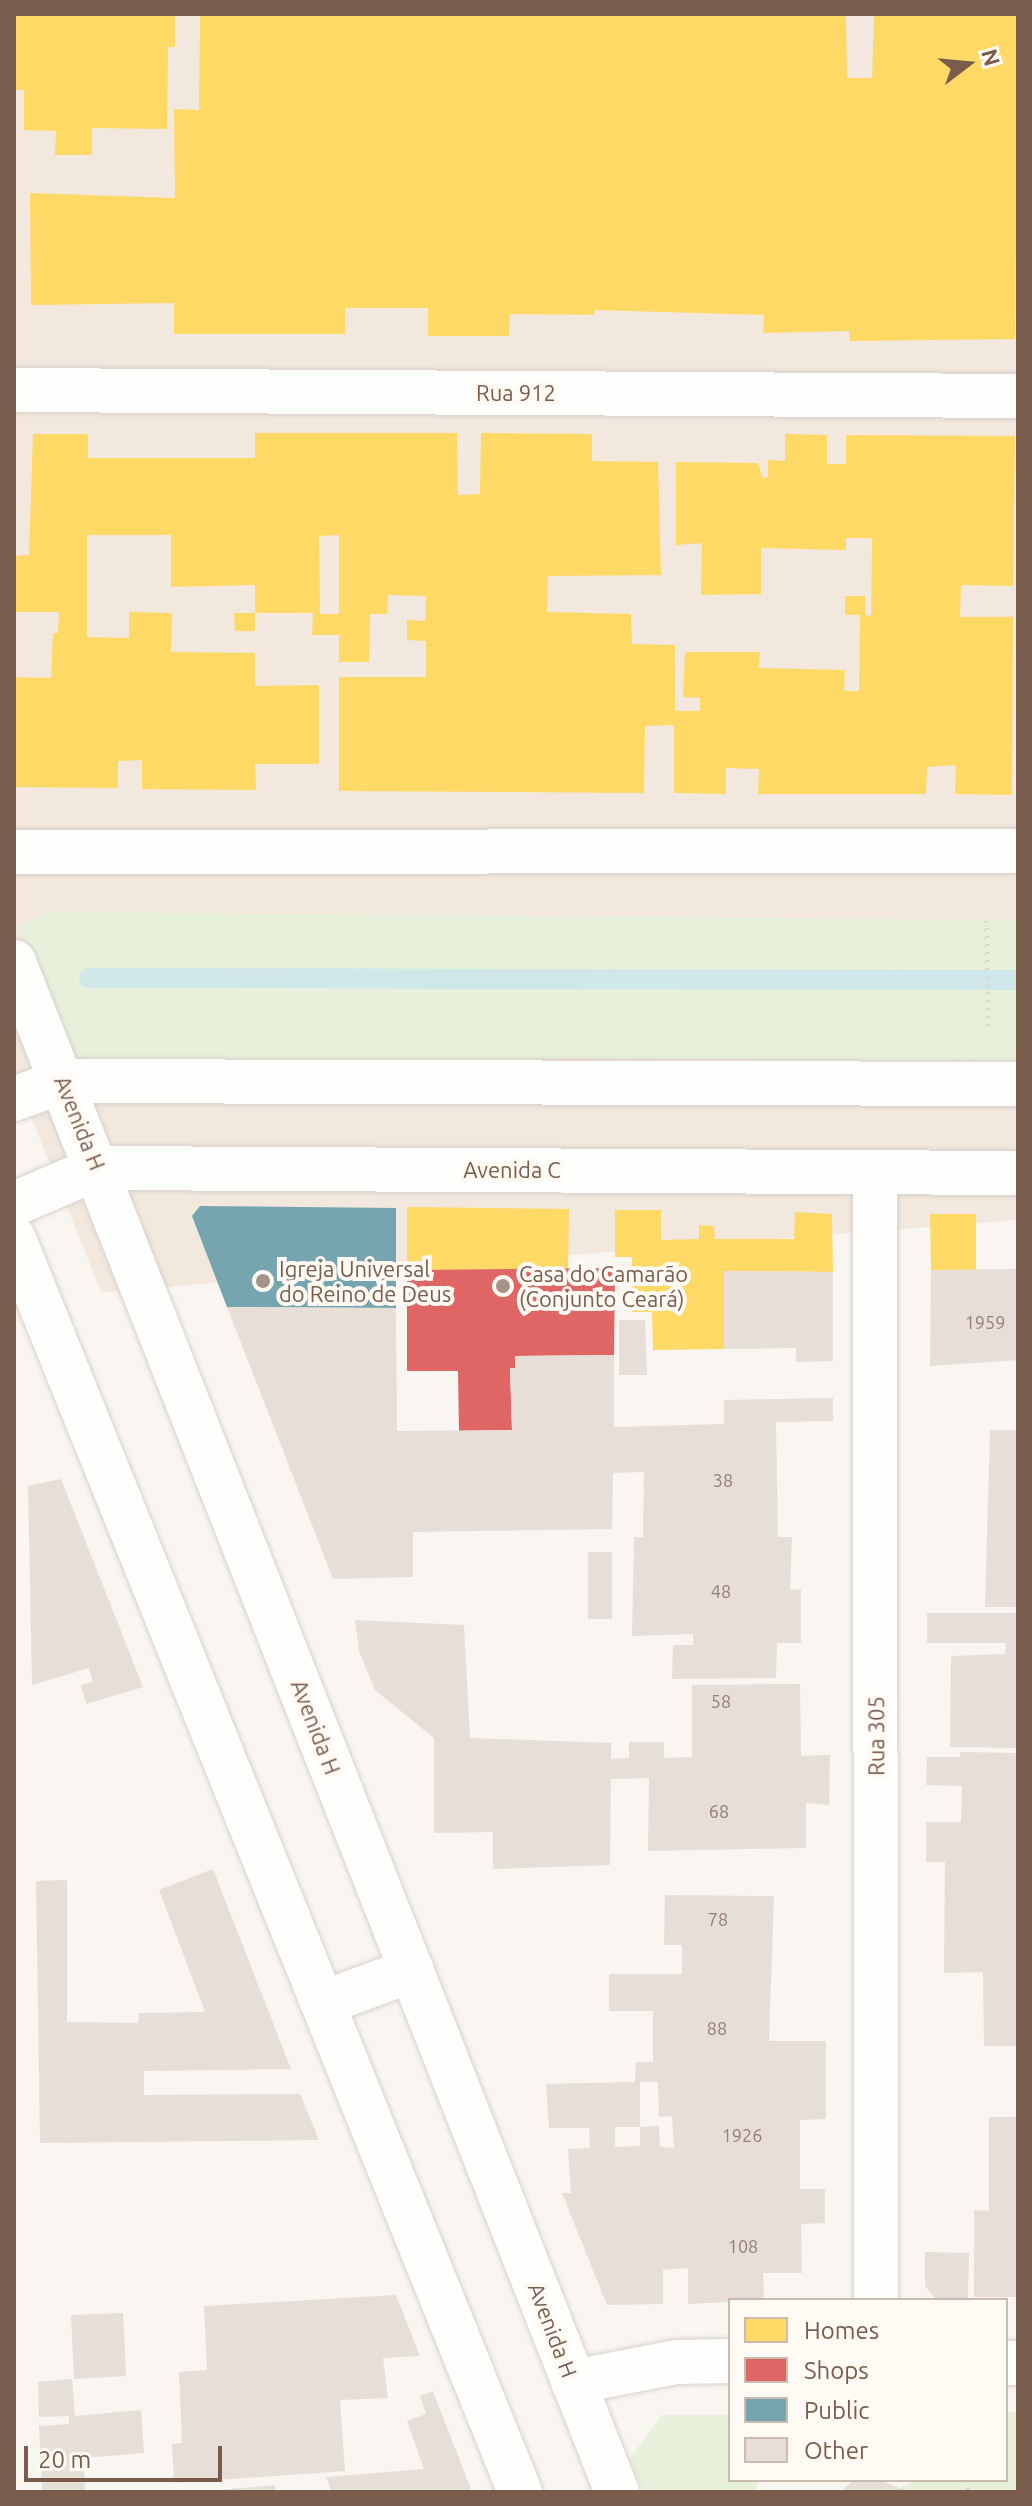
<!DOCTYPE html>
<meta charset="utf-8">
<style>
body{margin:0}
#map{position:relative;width:1032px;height:2506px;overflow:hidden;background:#f9f5f0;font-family:Ubuntu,sans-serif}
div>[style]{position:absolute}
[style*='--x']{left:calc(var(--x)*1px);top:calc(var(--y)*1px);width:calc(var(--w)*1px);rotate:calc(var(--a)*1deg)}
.residential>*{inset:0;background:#f2e8de}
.green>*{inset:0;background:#e7f0db}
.homes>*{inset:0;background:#ffd966}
.shops>*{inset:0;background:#e06666}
.public>*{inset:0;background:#76a5af}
.stream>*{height:20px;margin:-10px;padding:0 10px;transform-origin:10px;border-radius:10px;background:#d0e8ea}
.building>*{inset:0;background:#e6ded7}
.path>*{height:5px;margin-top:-2.5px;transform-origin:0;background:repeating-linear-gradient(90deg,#dcd5d0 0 2px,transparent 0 8px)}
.roads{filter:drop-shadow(0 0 2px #d7d1cb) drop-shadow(0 0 2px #d7d1cb)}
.street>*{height:44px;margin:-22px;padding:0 22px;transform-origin:22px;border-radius:22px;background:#fefefd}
.secondary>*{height:44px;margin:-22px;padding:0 22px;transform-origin:22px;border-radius:22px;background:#fefefd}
.dots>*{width:22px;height:22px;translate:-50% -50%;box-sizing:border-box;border:4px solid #fffaf3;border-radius:50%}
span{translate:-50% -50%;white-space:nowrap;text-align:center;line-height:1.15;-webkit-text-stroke:8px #fffaf3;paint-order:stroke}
.number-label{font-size:18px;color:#977e72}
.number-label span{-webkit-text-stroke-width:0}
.street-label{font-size:22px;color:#7a5c4d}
.poi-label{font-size:22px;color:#7a5c4d}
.left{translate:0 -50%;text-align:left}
.frame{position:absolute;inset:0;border:16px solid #7a5c4d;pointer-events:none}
.legend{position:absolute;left:728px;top:2298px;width:280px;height:184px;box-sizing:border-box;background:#fffaf3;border:2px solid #cabbb1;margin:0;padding:10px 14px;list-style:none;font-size:24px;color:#7a5c4d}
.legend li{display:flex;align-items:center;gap:16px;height:40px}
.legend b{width:40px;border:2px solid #cabbb1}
.north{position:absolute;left:928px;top:24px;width:80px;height:80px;-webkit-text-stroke:6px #fffaf3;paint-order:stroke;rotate:74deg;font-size:22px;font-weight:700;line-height:32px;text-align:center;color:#7a5c4d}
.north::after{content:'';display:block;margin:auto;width:28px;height:36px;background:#7a5c4d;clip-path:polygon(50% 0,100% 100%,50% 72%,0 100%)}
.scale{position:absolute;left:24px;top:2446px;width:198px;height:36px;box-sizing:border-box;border:4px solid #7a5c4d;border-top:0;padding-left:10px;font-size:24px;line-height:28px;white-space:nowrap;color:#7a5c4d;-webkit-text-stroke:6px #fffaf3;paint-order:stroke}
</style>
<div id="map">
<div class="residential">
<i style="clip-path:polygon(14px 14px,1018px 14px,1018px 1220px,101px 1292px,14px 1074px)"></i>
</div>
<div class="green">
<i style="clip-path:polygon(47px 912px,1018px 920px,1018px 1061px,566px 1058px,111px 1065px,68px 1050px,19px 927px)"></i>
<i style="clip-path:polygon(1006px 2412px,1018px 2412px,1018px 2492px,840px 2492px,854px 2480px,901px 2488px,915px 2480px,1006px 2480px)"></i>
<i style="clip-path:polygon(662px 2415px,730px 2415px,730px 2480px,758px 2480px,756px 2492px,644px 2492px,630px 2458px)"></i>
</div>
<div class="homes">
<i style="clip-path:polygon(14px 14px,175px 14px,175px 47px,168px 47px,167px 129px,92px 128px,92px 155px,55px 155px,56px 131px,24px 130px,24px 90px,14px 90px)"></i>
<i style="clip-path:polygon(200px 14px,846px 14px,847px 78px,872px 78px,874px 14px,1018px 14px,1015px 339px,850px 341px,849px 331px,763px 333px,764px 315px,595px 310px,594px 315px,510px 314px,509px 336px,428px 336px,428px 308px,345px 308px,345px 334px,174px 334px,174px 303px,31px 305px,30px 193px,175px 198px,174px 109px,199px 110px)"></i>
<i style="clip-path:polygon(evenodd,255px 433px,457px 433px,458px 495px,480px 494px,481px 433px,592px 434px,592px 461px,658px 462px,661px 575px,548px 576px,547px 612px,631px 614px,632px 644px,675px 645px,675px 711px,700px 711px,700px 698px,683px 697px,685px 652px,760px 652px,759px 668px,845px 670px,844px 691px,859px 691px,860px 615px,845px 615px,845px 596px,865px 596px,865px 615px,871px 616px,872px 538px,846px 538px,846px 550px,761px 548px,761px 594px,701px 595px,702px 543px,676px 545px,676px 462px,758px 463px,763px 478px,768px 477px,768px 460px,785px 461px,785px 434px,827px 435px,827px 464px,846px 464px,846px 435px,1015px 436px,1013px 586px,961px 585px,960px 617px,1013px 617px,1012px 795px,955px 794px,956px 765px,927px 767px,926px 794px,758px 794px,759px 769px,726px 768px,726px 794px,674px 793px,674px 725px,645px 726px,644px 793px,339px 791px,339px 677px,426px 677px,426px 641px,407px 640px,407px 620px,425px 621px,426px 596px,388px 595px,387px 614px,370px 614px,369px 662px,339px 662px,339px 635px,312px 635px,313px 613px,255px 613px,255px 585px,171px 587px,171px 535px,87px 535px,87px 637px,129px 638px,129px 612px,172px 613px,171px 652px,255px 653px,255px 686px,319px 685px,319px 764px,255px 764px,256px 790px,142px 789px,142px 760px,118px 761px,118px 788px,14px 787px,14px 677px,51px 678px,53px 633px,58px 633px,59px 612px,14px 612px,14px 556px,29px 555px,33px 434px,88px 434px,88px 458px,255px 458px,255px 433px,339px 535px,339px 614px,320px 614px,319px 536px,339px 535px)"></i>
<i style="clip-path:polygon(234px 613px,255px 613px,255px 631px,235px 631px)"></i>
<i style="clip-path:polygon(407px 1207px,569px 1209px,568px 1269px,407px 1270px)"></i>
<i style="clip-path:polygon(615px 1210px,661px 1210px,661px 1240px,699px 1239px,699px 1225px,714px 1226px,715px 1239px,794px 1239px,795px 1212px,832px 1214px,833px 1272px,724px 1271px,724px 1349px,653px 1350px,652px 1312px,632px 1312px,632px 1257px,615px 1257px)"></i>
<i style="clip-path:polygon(930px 1214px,976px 1214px,976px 1270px,931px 1270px)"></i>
</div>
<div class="shops">
<i style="clip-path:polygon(615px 1268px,614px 1355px,515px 1356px,515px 1368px,510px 1368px,512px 1430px,459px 1431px,458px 1371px,407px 1371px,407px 1270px)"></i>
</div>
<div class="public">
<i style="clip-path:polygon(200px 1206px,396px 1208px,396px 1308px,227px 1307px,192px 1216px)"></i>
</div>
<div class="stream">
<i style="--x:89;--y:978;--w:929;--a:0.12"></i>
</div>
<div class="building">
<i style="clip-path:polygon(1018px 1269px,1018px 1360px,930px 1366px,931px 1270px)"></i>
<i style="clip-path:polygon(724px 1271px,833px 1272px,833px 1361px,796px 1362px,796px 1348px,724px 1349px)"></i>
<i style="clip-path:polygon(227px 1307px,396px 1308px,397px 1431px,512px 1430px,510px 1368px,515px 1368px,515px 1356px,614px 1355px,614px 1427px,724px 1424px,724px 1400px,833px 1398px,833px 1421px,776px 1422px,778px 1537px,792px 1537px,790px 1589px,801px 1590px,801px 1643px,777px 1643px,776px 1678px,672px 1679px,673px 1645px,693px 1645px,693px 1634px,632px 1636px,634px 1537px,643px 1537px,644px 1472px,613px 1473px,612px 1529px,413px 1532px,413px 1577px,333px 1579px)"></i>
<i style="clip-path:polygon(619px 1320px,645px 1320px,647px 1375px,619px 1375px)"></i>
<i style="clip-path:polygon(990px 1430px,1018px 1430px,1018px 1607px,985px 1607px)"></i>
<i style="clip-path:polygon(61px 1479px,143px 1687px,86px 1704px,81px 1685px,93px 1682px,89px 1668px,32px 1685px,28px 1486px)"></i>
<i style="clip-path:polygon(588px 1552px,612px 1552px,612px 1619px,588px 1619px)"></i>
<i style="clip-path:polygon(927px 1613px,1018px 1613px,1018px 1748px,950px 1747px,951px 1656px,1005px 1654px,1006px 1643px,927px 1643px)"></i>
<i style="clip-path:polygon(355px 1620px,464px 1625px,470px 1738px,611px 1743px,611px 1759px,629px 1758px,629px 1742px,664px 1742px,664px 1758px,692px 1757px,692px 1685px,800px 1684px,801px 1756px,830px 1755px,829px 1805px,806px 1803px,806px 1848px,648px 1851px,649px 1778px,611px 1779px,610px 1865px,493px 1869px,493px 1832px,434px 1833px,434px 1738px,375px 1690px,359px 1651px)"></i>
<i style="clip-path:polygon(960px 1752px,1018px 1753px,1018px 2046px,984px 2046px,983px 1972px,944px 1973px,945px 1862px,926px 1862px,926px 1822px,961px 1822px,962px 1786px,926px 1785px,927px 1757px,960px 1757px)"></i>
<i style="clip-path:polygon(213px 1869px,291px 2069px,144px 2071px,144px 2095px,300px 2094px,319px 2140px,40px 2143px,36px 1881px,67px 1880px,67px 2022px,138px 2023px,139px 2013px,205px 2012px,159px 1890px)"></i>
<i style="clip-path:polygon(evenodd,665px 1895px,774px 1896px,769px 2041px,826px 2041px,826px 2119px,800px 2120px,800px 2189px,825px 2189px,825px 2223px,801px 2224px,802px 2273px,763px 2273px,764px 2300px,688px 2304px,688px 2268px,663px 2270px,663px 2304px,607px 2305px,562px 2193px,571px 2193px,568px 2149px,590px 2148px,589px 2128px,549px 2128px,546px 2084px,635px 2082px,636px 2062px,653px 2062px,653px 2011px,609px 2011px,609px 1974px,682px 1974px,682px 1945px,664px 1945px,665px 1895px,640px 2082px,658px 2082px,659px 2117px,672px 2116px,674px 2148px,660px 2147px,659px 2126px,640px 2127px,640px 2146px,615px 2147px,615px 2127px,640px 2127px,640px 2082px)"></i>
<i style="clip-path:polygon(989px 2117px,1018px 2117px,1018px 2297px,974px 2297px,974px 2210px,989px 2211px)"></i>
<i style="clip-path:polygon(925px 2252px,969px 2253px,968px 2298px,935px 2298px,925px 2286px)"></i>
<i style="clip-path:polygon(396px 2295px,420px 2356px,383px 2358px,388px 2398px,340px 2400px,345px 2471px,174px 2483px,172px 2444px,182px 2443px,179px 2372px,207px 2370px,204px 2306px)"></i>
<i style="clip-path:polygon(123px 2313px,126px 2376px,74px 2379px,71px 2315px)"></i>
<i style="clip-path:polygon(72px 2379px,75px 2416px,141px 2410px,144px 2453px,84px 2458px,85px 2492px,42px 2492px,39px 2426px,69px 2424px,69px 2416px,39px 2417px,38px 2382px)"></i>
<i style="clip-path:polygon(433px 2391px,472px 2492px,332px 2492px,326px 2477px,424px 2469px,407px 2421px,426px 2414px,420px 2396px)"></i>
<i style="clip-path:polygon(854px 2480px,878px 2480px,911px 2492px,840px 2492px)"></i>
<i style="clip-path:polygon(275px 2485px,275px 2492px,220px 2492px,220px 2490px)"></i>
</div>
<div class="path">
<i style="--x:986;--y:920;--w:107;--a:88.9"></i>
<i style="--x:967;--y:2480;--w:12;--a:85"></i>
</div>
<div class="roads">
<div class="street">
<i style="--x:14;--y:390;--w:1004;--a:0.34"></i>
<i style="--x:875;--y:1172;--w:1128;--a:89.95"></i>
<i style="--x:1006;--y:2363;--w:12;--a:0"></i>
<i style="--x:573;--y:2382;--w:106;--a:-10.9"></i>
<i style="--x:677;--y:2362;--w:53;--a:-1.1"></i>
</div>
<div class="secondary">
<i style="--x:14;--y:852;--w:1004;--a:-0.06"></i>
<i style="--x:14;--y:962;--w:1645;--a:68.49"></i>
<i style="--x:14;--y:1099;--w:52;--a:-20.2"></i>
<i style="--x:63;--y:1081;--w:955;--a:0.18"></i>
<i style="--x:14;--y:1204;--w:91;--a:-23.2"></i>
<i style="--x:98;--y:1168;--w:920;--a:0.31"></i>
<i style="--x:14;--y:1239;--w:1351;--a:68.01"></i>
<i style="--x:323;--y:2003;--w:95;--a:-20.3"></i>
</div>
</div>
<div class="dots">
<i style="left:263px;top:1281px;background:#a69286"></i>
<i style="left:503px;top:1286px;background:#a69286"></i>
</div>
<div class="number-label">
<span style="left:985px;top:1322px">1959</span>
<span style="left:723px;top:1480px">38</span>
<span style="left:721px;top:1591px">48</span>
<span style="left:721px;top:1701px">58</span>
<span style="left:719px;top:1811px">68</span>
<span style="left:718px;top:1919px">78</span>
<span style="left:717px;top:2028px">88</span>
<span style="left:742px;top:2135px">1926</span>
<span style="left:743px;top:2246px">108</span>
</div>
<div class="street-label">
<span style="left:516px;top:393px">Rua 912</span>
<span style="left:80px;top:1123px;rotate:68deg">Avenida H</span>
<span style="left:512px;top:1170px">Avenida C</span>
<span style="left:316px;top:1727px;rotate:69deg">Avenida H</span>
<span style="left:876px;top:1736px;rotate:-90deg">Rua 305</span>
<span style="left:553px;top:2330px;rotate:69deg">Avenida H</span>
</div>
<div class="poi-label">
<span class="left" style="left:279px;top:1281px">Igreja Universal<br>do Reino de Deus</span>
<span class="left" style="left:519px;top:1286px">Casa do Camarão<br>(Conjunto Ceará)</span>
</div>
<div class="frame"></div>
<ul class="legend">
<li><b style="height:22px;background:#ffd966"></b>Homes</li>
<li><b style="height:22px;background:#e06666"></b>Shops</li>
<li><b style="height:22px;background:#76a5af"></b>Public</li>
<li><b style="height:22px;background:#e6ded7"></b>Other</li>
</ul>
<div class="north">N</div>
<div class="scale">20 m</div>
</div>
